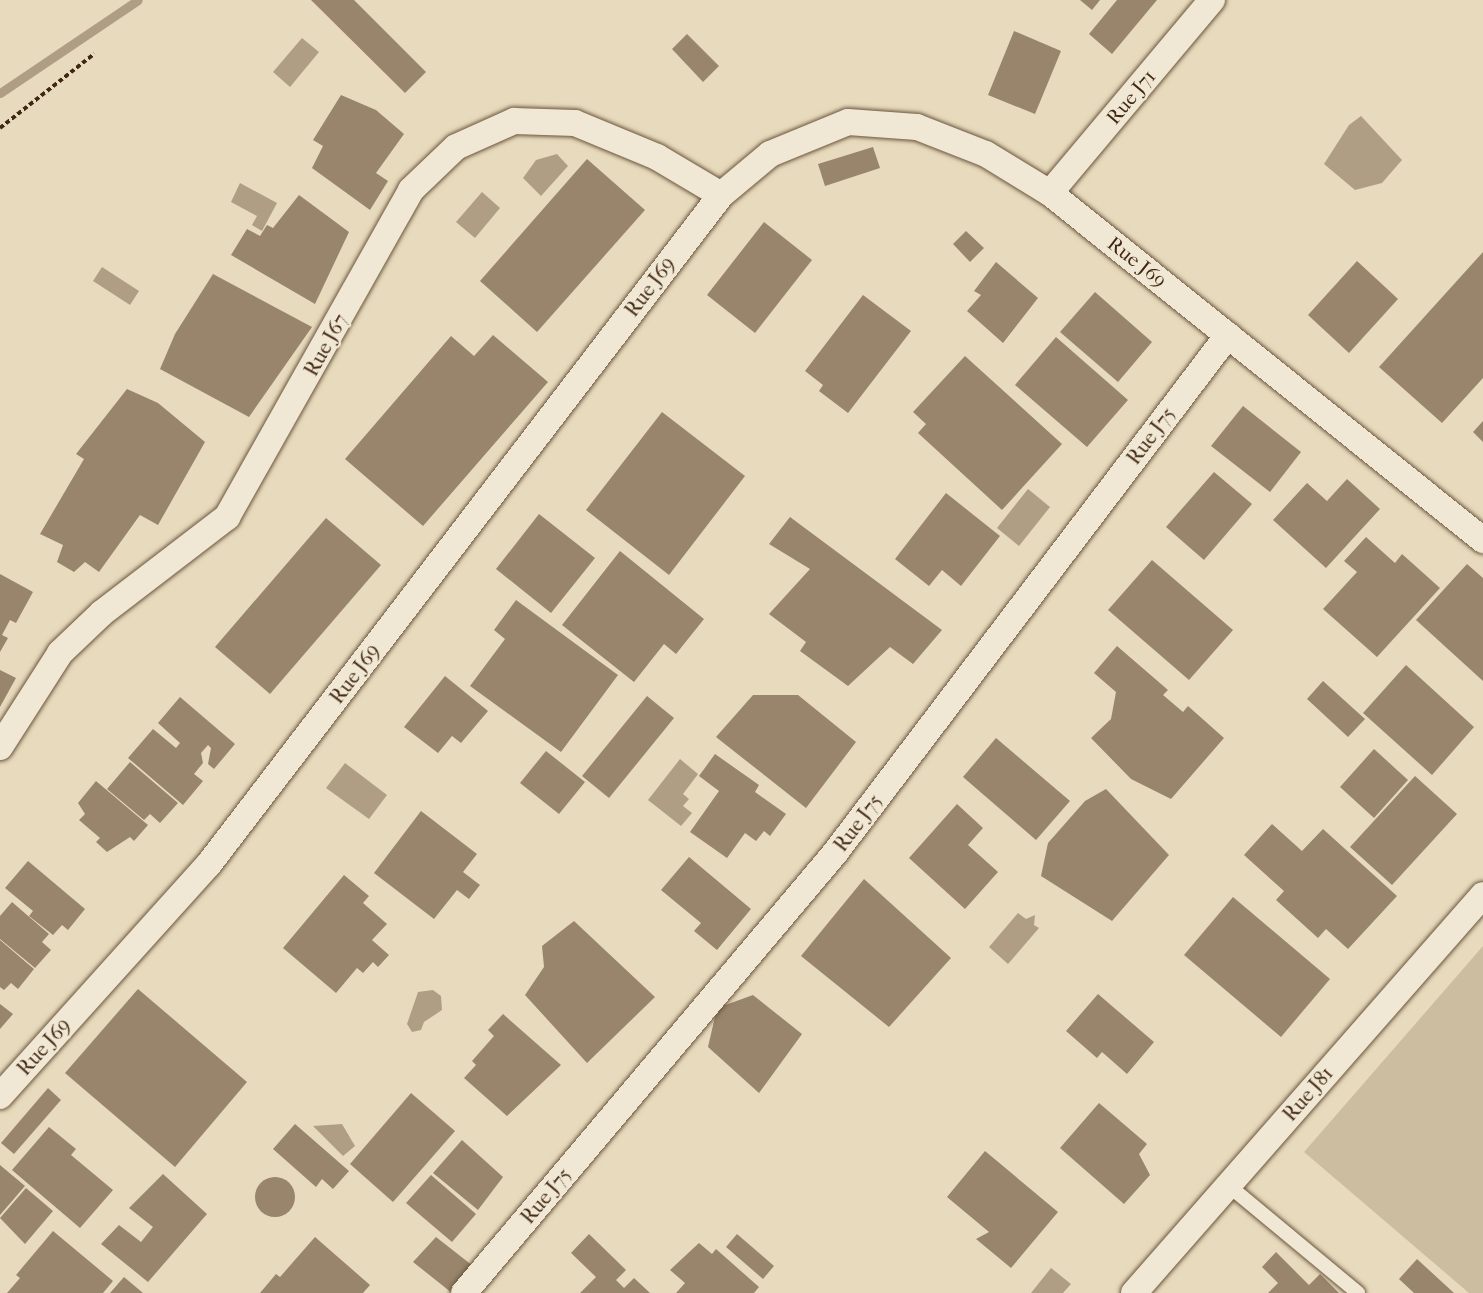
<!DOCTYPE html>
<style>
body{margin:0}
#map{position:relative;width:1483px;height:1293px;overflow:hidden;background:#e8dbbd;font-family:"IM FELL French Canon",serif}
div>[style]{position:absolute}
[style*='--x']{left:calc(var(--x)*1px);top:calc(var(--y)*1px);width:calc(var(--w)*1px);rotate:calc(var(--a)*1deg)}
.green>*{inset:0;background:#ccbda0}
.water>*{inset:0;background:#af9e83}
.stream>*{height:9px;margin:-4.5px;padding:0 4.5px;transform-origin:4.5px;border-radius:4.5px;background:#af9e83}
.building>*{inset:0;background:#98856b}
.round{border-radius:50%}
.path>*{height:4px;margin-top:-2px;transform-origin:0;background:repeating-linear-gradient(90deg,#412812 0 4.5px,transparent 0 7.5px)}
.roads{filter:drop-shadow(0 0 2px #6b553d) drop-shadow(0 0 2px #6b553d)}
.lane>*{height:14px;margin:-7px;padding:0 7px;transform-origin:7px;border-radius:7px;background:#f0e8d4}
.street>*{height:26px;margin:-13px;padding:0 13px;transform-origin:13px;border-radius:13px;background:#f0e8d4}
span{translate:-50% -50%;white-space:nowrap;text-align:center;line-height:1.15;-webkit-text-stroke:5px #f0e8d4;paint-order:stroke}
.street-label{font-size:20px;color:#412812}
</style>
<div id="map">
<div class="green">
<i style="clip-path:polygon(1483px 946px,1483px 1293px,1469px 1293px,1304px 1152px)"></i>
</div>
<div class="water">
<i style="clip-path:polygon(302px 38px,319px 52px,290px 87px,273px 72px)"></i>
<i style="clip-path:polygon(1361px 116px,1402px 160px,1382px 183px,1355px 190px,1324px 164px,1349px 125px)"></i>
<i style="clip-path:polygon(557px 154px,568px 166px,541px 196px,523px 178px,536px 160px)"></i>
<i style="clip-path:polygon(240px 183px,277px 203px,262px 231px,252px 225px,257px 216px,231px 202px)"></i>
<i style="clip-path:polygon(482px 192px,500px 208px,475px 238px,456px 222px)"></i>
<i style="clip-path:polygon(102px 267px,139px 291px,130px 305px,93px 281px)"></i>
<i style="clip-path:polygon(1028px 489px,1050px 507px,1019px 546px,997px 528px)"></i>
<i style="clip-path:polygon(680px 759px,698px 774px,683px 794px,689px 799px,683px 806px,692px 813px,681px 826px,648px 800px)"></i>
<i style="clip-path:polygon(345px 763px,387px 795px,369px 819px,326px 788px)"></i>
<i style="clip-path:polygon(1018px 913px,1026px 919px,1035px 915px,1034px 925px,1039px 928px,1008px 964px,989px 947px)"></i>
<i style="clip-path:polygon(433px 990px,441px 996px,442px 1010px,424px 1022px,421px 1030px,412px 1032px,407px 1024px,418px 992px)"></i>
<i style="clip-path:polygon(342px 1124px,355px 1146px,343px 1156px,313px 1126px)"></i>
<i style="clip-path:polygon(1051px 1268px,1071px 1284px,1063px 1293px,1031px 1293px)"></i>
</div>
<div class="stream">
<i style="--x:0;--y:93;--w:166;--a:-34"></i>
</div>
<div class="building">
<i style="clip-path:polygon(311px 0,354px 0,426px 72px,405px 93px)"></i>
<i style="clip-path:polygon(1080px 0,1100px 0,1092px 10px)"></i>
<i style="clip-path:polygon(1117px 0,1157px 0,1112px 54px,1089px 34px)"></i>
<i style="clip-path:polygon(1014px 31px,1061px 51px,1035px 114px,988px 95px)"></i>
<i style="clip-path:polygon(687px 34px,719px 66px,703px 82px,672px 49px)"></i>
<i style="clip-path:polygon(341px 95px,376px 110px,404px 134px,376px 173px,388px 181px,370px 210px,312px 168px,323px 146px,313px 140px)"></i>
<i style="clip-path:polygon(873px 147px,880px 168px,825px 186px,818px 164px)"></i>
<i style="clip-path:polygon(587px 159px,645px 210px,537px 332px,480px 281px)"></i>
<i style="clip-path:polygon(299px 195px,349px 232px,315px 304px,231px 255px,247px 229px,260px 236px,267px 225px,273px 228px)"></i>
<i style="clip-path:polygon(764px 222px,812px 260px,755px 333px,707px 295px)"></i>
<i style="clip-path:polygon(966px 231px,984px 248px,970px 262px,953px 244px)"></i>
<i style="clip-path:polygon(1483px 252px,1483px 378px,1442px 423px,1379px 367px)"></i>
<i style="clip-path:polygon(1357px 261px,1398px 299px,1349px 353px,1308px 315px)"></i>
<i style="clip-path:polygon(996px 262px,1038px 298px,1003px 343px,967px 311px,981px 295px,974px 291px)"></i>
<i style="clip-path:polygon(213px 274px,312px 327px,249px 417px,160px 369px,175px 334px)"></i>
<i style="clip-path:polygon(1095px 292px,1152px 342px,1118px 382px,1060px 332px)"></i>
<i style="clip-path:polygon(863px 295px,911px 331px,848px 413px,819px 391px,823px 385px,805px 371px)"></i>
<i style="clip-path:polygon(493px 335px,548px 382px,423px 526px,345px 459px,451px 336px,474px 356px)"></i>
<i style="clip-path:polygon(1056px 337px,1128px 400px,1087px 447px,1015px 385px)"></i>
<i style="clip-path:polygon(965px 356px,1062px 444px,1002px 510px,918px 433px,926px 424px,913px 412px)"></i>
<i style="clip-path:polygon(127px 389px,158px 403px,205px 442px,158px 525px,140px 515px,99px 572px,85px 562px,74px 572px,57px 562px,63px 545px,40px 534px,84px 459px,76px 454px)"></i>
<i style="clip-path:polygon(1243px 406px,1301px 452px,1270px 492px,1211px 446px)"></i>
<i style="clip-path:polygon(662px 412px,745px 476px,669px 575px,586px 510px)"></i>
<i style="clip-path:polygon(1483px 421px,1483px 442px,1473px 432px)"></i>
<i style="clip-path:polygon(1214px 472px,1252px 504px,1204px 560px,1166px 527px)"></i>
<i style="clip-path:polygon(1347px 479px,1380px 509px,1326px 568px,1273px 520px,1307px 483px,1327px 501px)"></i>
<i style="clip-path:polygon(946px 493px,1000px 536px,961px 586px,942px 570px,929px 586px,895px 559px)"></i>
<i style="clip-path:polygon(539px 514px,595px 558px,551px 613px,496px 569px)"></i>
<i style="clip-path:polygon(790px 517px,942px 630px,913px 664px,890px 647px,848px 686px,800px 651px,806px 642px,769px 614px,810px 569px,769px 544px)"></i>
<i style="clip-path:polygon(326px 518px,381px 565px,270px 694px,215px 647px)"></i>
<i style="clip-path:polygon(1366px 537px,1395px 563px,1402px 554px,1440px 588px,1377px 657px,1323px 609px,1357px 572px,1344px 561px)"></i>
<i style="clip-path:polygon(620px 551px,704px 619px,676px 654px,664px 644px,634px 682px,562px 625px)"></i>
<i style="clip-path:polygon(1152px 560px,1233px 630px,1189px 680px,1108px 610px)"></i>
<i style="clip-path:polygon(1467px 564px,1483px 578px,1483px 681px,1416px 620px)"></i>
<i style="clip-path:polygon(0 574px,33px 592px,16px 623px,10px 620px,2px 635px,8px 638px,0 652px)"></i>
<i style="clip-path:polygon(516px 600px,618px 675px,561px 752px,470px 686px,505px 639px,494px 630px)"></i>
<i style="clip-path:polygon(1117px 646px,1168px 690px,1163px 695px,1183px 712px,1188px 706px,1224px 738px,1171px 799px,1131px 779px,1091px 738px,1111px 719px,1116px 692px,1094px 673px)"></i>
<i style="clip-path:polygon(1406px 665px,1474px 727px,1432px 775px,1363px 713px)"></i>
<i style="clip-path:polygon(0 670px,16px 678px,0 707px)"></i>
<i style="clip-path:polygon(445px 676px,488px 711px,461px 743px,452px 736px,438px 753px,404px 727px)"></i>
<i style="clip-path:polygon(1323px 681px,1365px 719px,1348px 737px,1307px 699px)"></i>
<i style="clip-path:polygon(753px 695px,798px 695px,856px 742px,806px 808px,716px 737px)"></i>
<i style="clip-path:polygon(647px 696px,674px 718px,609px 798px,582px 776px)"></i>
<i style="clip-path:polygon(180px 697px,235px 744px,214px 769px,208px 764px,211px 748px,208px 745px,201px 753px,203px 763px,194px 774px,203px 781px,183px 805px,128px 758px,153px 729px,176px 748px,180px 743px,158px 723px)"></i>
<i style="clip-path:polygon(996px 738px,1070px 801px,1036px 840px,963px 777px)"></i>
<i style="clip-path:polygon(1374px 749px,1408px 780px,1374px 818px,1340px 787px)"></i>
<i style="clip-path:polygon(546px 751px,585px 782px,559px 814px,520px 783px)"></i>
<i style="clip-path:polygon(715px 754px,759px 785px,755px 792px,786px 814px,770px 836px,764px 831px,756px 841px,745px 833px,727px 858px,690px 832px,719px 791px,699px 776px)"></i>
<i style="clip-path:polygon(130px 762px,178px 803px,160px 823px,150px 814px,144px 820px,107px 789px)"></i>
<i style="clip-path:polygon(1415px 776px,1457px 814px,1392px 885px,1350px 847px)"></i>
<i style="clip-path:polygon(96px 781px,148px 825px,134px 841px,130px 837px,107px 852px,96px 842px,100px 838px,79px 820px,85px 814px,78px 803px)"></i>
<i style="clip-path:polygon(1106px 789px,1169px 855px,1112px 921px,1041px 876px,1048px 843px,1085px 801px)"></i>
<i style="clip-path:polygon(957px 804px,983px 828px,968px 845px,998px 872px,965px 909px,909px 858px)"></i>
<i style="clip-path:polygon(421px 811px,477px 854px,463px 872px,480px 885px,469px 899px,457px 890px,434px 919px,374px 873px)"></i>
<i style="clip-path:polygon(1272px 824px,1302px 851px,1323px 829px,1397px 896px,1348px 949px,1326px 929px,1318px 938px,1276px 900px,1284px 891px,1244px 855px)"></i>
<i style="clip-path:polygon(689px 857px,751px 909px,717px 950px,694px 931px,701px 923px,661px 890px)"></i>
<i style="clip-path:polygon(28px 861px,85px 909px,68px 930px,62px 925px,53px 935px,29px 916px,33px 911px,5px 888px)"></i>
<i style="clip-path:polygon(344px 875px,369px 896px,363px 903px,387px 924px,372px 940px,389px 955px,378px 967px,373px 962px,363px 973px,357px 968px,336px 993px,283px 948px)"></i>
<i style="clip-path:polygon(864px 879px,951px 958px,889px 1027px,801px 956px)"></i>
<i style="clip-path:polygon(1233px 897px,1330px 979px,1281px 1037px,1184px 955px)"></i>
<i style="clip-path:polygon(12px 902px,49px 934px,42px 942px,51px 950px,35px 968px,0 939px,0 916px)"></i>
<i style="clip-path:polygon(574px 921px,655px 997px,587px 1063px,525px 995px,544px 967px,542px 946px)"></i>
<i style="clip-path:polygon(0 940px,34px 969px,18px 989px,11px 983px,4px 990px,0 987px)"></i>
<i style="clip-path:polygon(138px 989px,247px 1082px,175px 1167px,65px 1073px)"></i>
<i style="clip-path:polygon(1098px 994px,1154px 1042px,1127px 1074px,1102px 1052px,1097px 1058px,1066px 1031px)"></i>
<i style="clip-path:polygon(753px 995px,802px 1034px,759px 1093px,708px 1047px,717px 1008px)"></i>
<i style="clip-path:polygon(0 1004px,13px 1014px,0 1029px)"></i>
<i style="clip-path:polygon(503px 1014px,561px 1065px,507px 1116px,464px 1078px,476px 1065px,472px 1061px,494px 1036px,488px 1030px)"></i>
<i style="clip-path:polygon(48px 1088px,61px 1100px,14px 1154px,1px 1143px)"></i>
<i style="clip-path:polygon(411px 1093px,455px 1131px,393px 1202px,350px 1164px)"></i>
<i style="clip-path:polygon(1099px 1103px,1147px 1144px,1139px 1154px,1150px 1175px,1124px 1204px,1060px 1148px)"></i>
<i style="clip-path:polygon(295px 1124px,349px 1171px,333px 1189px,322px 1179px,316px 1187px,273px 1149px)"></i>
<i style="clip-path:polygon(49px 1127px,76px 1149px,71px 1155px,113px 1190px,80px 1228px,12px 1170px)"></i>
<i style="clip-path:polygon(462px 1140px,503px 1177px,478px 1210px,433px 1173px)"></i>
<i style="clip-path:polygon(985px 1151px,1058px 1212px,1011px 1268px,976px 1239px,989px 1232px,947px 1197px)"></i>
<i style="clip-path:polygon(0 1165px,25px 1186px,0 1215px)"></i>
<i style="clip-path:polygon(163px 1174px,207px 1214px,148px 1282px,101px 1244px,119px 1225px,141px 1242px,153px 1227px,129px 1208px)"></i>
<i style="clip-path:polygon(431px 1175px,476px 1214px,452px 1242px,406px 1203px)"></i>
<i class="round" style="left:255px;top:1177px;width:40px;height:40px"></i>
<i style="clip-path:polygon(26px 1188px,53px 1211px,25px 1244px,0 1218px)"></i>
<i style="clip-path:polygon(53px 1231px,113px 1281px,103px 1293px,7px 1293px,20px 1278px,16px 1275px)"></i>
<i style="clip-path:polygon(589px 1234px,626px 1270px,616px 1280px,624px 1288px,634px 1278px,650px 1293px,580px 1293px,596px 1277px,571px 1253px)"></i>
<i style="clip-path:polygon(737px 1234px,774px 1266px,763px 1279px,726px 1247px)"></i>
<i style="clip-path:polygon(315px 1237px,370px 1285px,363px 1293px,260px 1293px,276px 1274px,280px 1277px)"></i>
<i style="clip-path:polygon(436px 1237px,473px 1266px,452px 1293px,413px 1262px)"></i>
<i style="clip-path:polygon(699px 1243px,712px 1254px,716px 1249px,759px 1287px,754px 1293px,676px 1293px,685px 1283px,670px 1270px)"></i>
<i style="clip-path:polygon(1276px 1252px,1309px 1285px,1320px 1274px,1339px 1293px,1268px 1293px,1278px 1283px,1262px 1267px)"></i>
<i style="clip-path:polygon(1417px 1259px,1454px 1293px,1414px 1293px,1399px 1279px)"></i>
<i style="clip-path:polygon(124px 1277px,143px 1293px,110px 1293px)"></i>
</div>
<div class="path">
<i style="--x:0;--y:128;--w:120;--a:-38.2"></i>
</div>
<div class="roads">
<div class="lane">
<i style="--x:1228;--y:1185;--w:169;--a:39.7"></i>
</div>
<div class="street">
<i style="--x:1050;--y:193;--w:252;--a:-50"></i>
<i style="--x:0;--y:747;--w:112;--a:-57.4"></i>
<i style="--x:60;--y:653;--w:58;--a:-43.6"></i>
<i style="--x:102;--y:613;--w:158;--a:-37.5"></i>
<i style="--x:227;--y:517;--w:375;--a:-60.6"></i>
<i style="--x:411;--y:190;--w:62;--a:-43.7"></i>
<i style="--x:456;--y:147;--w:64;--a:-24.1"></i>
<i style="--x:514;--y:121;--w:61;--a:1.9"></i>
<i style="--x:575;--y:123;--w:89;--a:22.5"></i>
<i style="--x:657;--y:157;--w:74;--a:30.7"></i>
<i style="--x:0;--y:1096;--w:312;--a:-48"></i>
<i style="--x:209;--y:864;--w:842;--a:-52.57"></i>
<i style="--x:721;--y:195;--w:64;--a:-39.9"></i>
<i style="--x:770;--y:154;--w:84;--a:-22.3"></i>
<i style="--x:848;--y:122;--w:69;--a:4.1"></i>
<i style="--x:917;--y:127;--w:74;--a:21.4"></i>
<i style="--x:986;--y:154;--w:75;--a:31.4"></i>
<i style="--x:1050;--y:193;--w:555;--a:38.71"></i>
<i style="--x:464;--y:1293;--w:576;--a:-49.86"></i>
<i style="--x:835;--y:853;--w:650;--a:-52.81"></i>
<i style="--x:1134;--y:1293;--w:529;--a:-48.75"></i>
</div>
</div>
<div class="street-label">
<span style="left:1131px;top:97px;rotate:-50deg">Rue J71</span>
<span style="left:1137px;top:262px;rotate:38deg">Rue J69</span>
<span style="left:650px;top:287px;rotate:-53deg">Rue J69</span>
<span style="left:326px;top:345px;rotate:-61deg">Rue J67</span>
<span style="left:1151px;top:436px;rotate:-53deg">Rue J75</span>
<span style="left:355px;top:674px;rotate:-53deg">Rue J69</span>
<span style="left:858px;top:823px;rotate:-53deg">Rue J75</span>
<span style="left:44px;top:1047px;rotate:-48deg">Rue J69</span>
<span style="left:1308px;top:1094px;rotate:-49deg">Rue J81</span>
<span style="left:546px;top:1196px;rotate:-50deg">Rue J75</span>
</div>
</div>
